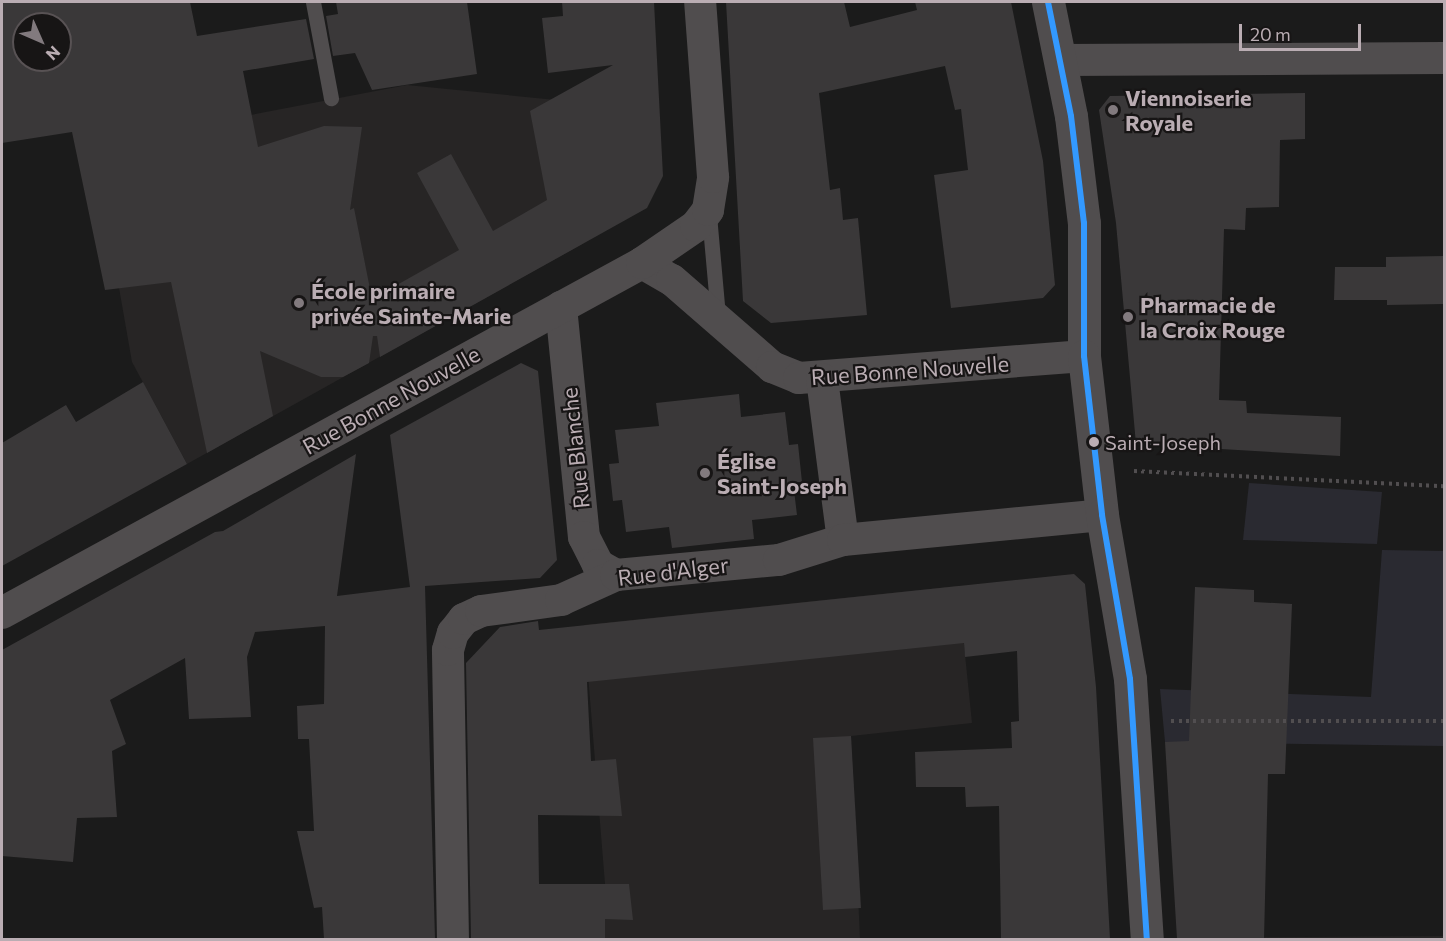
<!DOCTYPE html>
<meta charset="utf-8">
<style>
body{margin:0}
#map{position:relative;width:1446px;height:941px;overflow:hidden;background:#1b1b1b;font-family:Commissioner,sans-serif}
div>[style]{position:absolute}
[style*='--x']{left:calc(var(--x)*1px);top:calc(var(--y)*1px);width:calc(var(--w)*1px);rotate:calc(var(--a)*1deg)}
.built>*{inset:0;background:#272525}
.green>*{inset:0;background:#2a2a31}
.building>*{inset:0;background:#3a3839}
.path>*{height:4px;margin-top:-2px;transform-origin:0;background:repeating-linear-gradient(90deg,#514e50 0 3px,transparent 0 7.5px)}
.service>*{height:15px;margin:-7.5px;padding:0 7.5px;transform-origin:7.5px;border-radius:7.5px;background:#504d4e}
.minor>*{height:32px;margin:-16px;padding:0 16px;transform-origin:16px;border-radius:16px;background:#504d4e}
.tertiary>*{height:33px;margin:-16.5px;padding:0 16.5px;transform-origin:16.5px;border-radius:16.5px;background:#504d4e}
.bus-1>*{height:6px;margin:-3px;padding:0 3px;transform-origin:3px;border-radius:3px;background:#39f}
.dots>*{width:16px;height:16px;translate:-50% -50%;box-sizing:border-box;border:3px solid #171515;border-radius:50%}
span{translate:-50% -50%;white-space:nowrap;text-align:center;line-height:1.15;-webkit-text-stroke:4.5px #171515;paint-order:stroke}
.bus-label{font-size:20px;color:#baadb3}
.left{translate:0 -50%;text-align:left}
.poi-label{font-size:22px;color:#baadb3;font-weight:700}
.street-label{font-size:22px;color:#baadb3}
.frame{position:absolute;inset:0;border:3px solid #baadb3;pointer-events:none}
.north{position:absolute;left:12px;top:12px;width:60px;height:60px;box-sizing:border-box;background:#171515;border:2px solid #585254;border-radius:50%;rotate:135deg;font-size:16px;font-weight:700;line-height:24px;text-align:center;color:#baadb3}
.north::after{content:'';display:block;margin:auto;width:21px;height:27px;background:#827a7e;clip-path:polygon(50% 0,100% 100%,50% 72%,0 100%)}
.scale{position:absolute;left:1239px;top:24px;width:122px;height:27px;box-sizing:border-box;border:3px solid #baadb3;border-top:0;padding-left:8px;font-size:18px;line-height:21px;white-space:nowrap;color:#baadb3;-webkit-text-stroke:4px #171515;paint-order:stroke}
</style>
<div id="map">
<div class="built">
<i style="clip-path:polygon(407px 85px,556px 100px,584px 243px,187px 464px,132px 362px,94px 145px)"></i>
<i style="clip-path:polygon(958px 586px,972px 723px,851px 736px,860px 939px,486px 939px,485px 886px,605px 884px,584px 625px)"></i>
<i style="clip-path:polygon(1444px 936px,1444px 940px,1177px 940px,1177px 938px)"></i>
</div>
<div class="green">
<i style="clip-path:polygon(1249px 483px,1382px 492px,1377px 544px,1243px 540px)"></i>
<i style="clip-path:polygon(1382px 550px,1444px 551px,1444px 746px,1165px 742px,1160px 689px,1371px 697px)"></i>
</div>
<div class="building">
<i style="clip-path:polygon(evenodd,2px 2px,190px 2px,197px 36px,306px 19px,314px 59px,243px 71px,258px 147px,324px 126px,362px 127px,350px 210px,354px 208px,372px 299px,459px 250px,417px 173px,451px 154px,493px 231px,547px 200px,530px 111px,613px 65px,548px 73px,542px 18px,563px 16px,562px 2px,654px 2px,663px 176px,647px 208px,380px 357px,377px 336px,373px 336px,369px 363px,343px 377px,321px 377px,260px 351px,273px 416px,207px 453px,171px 282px,105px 290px,72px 132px,2px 143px,2px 2px,24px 24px,60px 24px,60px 60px,24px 60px,24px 24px)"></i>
<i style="clip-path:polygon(336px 2px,467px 2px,477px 74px,372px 90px,355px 53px,333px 56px,326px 16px,338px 14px)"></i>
<i style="clip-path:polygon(726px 2px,844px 2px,850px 27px,917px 10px,915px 2px,1011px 2px,1043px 161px,1055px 285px,1043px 298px,951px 308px,934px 175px,968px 170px,961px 109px,955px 110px,945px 66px,819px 93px,830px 190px,840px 188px,843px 220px,858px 218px,867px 315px,771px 323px,743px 301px)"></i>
<i style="clip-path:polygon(1305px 93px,1305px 139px,1280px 140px,1279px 207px,1246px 208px,1245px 230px,1224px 229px,1219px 400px,1246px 401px,1247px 413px,1341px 417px,1340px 456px,1136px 444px,1116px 223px,1099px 110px,1110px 96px)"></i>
<i style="clip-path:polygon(1444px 256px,1444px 304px,1387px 305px,1387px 300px,1334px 300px,1335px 267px,1386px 267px,1386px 257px)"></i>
<i style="clip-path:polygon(521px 363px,538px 371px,557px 560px,540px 578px,425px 586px,435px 939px,324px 939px,322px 907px,314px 908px,297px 831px,314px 831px,309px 739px,298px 739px,297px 706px,324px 704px,325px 626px,255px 632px,247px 657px,251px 717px,189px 719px,185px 658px,110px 700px,126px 744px,112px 751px,117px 817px,77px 818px,73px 862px,2px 856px,2px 650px,215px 532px,223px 531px,356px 454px,337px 596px,410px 587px,390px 435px)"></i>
<i style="clip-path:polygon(143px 382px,187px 464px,2px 566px,2px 443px,66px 405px,76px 422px)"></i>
<i style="clip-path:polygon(739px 394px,741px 417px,785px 412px,789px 445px,798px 444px,802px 482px,793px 482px,797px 515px,752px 520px,754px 539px,672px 548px,669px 527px,626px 532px,622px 500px,613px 501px,609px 464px,619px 463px,615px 430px,659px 426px,656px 403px)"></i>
<i style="clip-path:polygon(1074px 574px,1085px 584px,1096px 687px,1110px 939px,1001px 939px,999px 806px,966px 807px,965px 787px,916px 787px,915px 752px,1012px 748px,1011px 722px,1019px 721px,1017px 651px,965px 657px,964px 643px,587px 682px,591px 761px,616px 759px,622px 816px,538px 815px,539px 884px,629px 884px,633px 920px,605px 919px,605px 939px,471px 939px,466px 663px,500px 627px,538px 621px,539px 630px)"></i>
<i style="clip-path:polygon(1195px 587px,1254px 590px,1254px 602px,1292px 604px,1285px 774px,1268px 774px,1264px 939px,1177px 939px,1165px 742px,1189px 741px)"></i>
<i style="clip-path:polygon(851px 736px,861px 908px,823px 910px,813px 738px)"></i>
</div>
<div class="path">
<i style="--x:1134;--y:471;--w:310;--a:2.8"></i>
<i style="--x:1171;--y:721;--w:273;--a:0"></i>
</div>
<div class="service">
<i style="--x:313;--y:2;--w:98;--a:79.4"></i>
<i style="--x:709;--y:215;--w:101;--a:84.9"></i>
</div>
<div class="minor">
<i style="--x:1061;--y:60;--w:383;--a:-0.3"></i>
<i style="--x:642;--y:263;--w:34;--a:30"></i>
<i style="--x:672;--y:280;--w:133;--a:41"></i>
<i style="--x:772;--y:367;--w:29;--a:22"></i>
<i style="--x:799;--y:378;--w:286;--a:-4.4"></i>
<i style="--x:561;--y:307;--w:231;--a:84.3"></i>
<i style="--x:584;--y:537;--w:31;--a:63"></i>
<i style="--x:598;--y:565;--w:21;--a:29"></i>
<i style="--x:822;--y:379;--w:162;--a:82.6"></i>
<i style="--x:2;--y:613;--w:729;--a:-28.67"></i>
<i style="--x:642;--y:263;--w:65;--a:-34.4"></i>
<i style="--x:696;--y:226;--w:20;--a:-53"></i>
<i style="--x:708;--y:210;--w:33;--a:-81"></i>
<i style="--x:713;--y:177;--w:175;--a:-94.2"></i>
<i style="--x:453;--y:940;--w:290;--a:-91"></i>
<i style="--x:448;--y:650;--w:18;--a:-74"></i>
<i style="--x:453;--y:633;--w:18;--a:-52"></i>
<i style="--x:464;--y:619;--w:19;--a:-25"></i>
<i style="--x:481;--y:611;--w:81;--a:-7.8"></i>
<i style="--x:561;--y:600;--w:60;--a:-24.4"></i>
<i style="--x:616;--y:575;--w:164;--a:-5.3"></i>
<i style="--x:779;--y:560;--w:67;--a:-17.4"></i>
<i style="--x:843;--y:540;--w:260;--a:-5.5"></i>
</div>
<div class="tertiary">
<i style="--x:1048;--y:2;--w:116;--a:78.6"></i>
<i style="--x:1071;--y:116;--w:108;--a:83.1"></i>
<i style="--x:1084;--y:223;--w:133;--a:90"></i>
<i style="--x:1084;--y:356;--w:160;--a:83.5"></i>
<i style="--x:1102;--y:515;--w:166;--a:80.3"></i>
<i style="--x:1130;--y:679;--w:262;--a:86.3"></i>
</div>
<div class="bus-1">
<i style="--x:1048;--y:2;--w:116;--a:78.6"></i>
<i style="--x:1071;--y:116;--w:108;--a:83.1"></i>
<i style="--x:1084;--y:223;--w:133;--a:90"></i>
<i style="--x:1084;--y:356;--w:160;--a:83.5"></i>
<i style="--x:1102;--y:515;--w:166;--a:80.3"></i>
<i style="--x:1130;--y:679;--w:262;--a:86.3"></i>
</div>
<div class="dots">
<i style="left:1113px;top:110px;background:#827a7e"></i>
<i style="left:299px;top:303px;background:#827a7e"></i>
<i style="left:1128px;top:317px;background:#827a7e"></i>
<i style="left:1094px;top:442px;background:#baadb3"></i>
<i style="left:705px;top:473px;background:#827a7e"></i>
</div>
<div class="bus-label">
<span class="left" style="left:1105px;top:442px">Saint-Joseph</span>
</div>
<div class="poi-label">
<span class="left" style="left:1125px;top:110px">Viennoiserie<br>Royale</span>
<span class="left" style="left:311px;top:303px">École primaire<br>privée Sainte-Marie</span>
<span class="left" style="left:1140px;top:317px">Pharmacie de<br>la Croix Rouge</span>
<span class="left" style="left:717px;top:473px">Église<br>Saint-Joseph</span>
</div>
<div class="street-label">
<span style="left:910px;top:370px;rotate:-4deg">Rue Bonne Nouvelle</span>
<span style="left:391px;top:400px;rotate:-29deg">Rue Bonne Nouvelle</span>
<span style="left:575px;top:448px;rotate:-96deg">Rue Blanche</span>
<span style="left:673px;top:571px;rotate:-7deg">Rue d'Alger</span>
</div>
<div class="frame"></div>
<div class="north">N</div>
<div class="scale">20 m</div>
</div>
